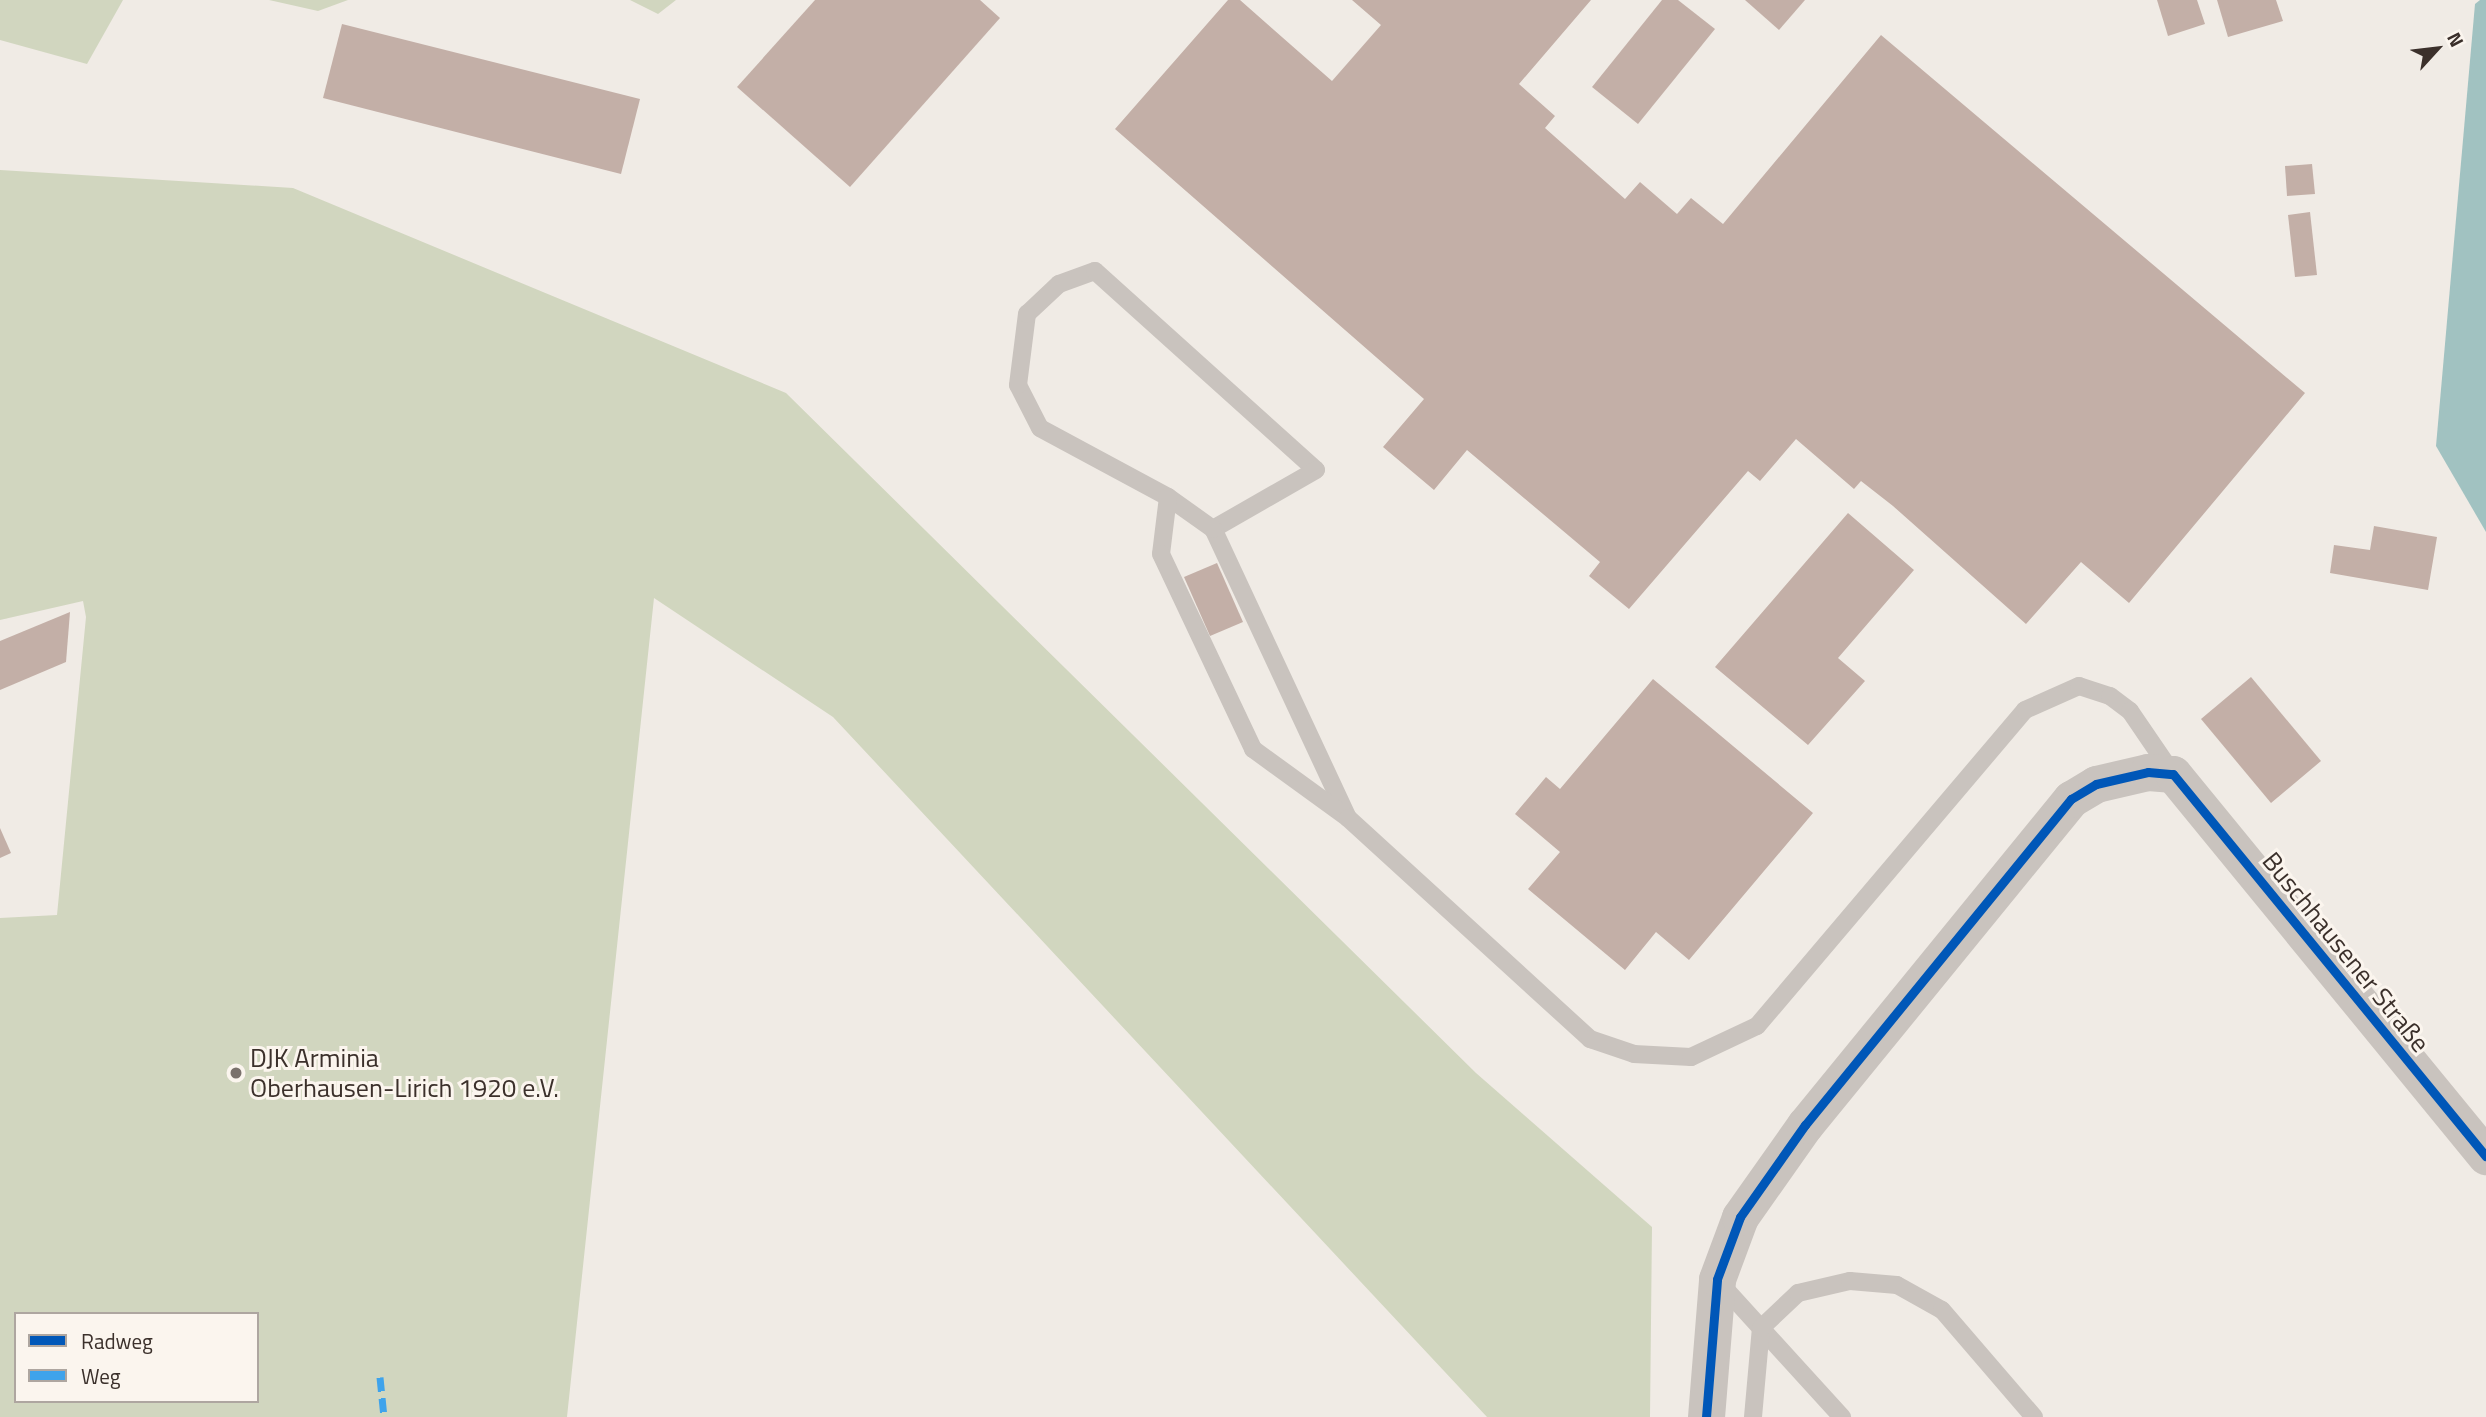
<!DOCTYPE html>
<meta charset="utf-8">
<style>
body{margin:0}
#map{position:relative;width:2486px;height:1417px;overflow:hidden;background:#f0ebe5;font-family:"Titillium Web",sans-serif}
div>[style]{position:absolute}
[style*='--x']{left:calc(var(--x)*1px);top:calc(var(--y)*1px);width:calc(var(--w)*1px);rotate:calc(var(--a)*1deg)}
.green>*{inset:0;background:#d1d6bf}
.water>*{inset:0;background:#a1c2c1}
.building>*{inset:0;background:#c3afa7}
.service>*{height:18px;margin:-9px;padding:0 9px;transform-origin:9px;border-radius:9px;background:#c9c3be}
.minor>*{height:37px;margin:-18.5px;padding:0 18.5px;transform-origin:18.5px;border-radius:18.5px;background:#c9c3be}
.quiet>*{height:7px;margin-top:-3.5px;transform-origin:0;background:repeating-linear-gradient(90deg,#3fa3eb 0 14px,transparent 0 21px)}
.cycleway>*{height:9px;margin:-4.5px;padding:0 4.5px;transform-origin:4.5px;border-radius:4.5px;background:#0057b8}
.dots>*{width:19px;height:19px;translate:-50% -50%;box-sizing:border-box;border:4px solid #fbf5ee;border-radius:50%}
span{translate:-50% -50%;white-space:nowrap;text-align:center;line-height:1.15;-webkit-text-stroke:6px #fbf5ee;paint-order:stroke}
.street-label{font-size:26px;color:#3b302b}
.poi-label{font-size:26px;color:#3b302b}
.left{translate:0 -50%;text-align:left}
.legend{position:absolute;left:14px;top:1312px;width:245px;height:91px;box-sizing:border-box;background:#fbf5ee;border:2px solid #aea6a0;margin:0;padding:9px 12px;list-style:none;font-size:21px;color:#3b302b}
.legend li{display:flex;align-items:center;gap:14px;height:35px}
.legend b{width:35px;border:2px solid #aea6a0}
.north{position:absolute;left:2402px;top:14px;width:70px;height:70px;-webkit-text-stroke:5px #fbf5ee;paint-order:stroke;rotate:63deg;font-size:19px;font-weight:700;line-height:28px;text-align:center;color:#3b302b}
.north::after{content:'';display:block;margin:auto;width:24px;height:32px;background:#3b302b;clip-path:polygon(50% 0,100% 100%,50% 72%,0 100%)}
</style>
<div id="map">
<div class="green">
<i style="clip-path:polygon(0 0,123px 0,87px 64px,0 40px)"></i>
<i style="clip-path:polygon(269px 0,348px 0,318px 11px)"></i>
<i style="clip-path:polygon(630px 0,676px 0,658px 14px)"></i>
<i style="clip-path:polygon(evenodd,0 170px,293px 188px,786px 393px,1476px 1073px,1652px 1227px,1650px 1417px,1487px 1417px,833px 717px,654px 598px,567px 1417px,0 1417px,0 918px,57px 915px,86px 617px,83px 601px,0 620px,0 170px,16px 1314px,257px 1314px,257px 1401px,16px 1401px,16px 1314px)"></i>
</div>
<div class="water">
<i style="clip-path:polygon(2480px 0,2486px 0,2486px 532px,2436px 446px,2475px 4px)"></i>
</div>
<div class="building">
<i style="clip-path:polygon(815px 0,980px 0,1000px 18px,850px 187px,737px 87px)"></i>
<i style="clip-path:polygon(1228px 0,1240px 0,1332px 81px,1381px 25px,1352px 0,1591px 0,1519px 84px,1555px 116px,1545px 128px,1625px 199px,1640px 182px,1677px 214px,1691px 198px,1723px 224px,1881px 35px,2305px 393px,2129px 603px,2081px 562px,2026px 624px,1893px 506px,1861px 481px,1854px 489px,1796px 439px,1760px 481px,1748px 471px,1629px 609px,1589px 576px,1600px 562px,1467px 450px,1434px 490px,1383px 447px,1424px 399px,1115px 129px)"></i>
<i style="clip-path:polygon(1662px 0,1678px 0,1715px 29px,1638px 124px,1592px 87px)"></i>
<i style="clip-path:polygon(1745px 0,1805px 0,1779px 30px)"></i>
<i style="clip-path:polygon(2157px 0,2197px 0,2205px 24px,2168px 36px)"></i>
<i style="clip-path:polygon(2217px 0,2276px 0,2283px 21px,2228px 37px)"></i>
<i style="clip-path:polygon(342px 24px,640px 99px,621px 174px,323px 98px)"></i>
<i style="clip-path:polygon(2312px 164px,2315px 194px,2287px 196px,2285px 166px)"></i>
<i style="clip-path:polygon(2310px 212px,2317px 275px,2295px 277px,2288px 215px)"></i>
<i style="clip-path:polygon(1848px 513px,1914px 570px,1838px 658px,1865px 681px,1808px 745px,1715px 667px)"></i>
<i style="clip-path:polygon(2374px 526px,2437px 537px,2428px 590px,2330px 573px,2334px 545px,2370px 550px)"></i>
<i style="clip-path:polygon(1217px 563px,1243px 622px,1210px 636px,1184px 577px)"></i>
<i style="clip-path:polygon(70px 612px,66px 662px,0 690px,0 641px)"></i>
<i style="clip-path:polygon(2251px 677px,2321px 761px,2271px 803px,2201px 719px)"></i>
<i style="clip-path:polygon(1653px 679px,1813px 813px,1689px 960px,1656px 932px,1625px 970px,1528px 889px,1560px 852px,1515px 814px,1546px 777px,1560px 789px)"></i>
<i style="clip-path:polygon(0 828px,11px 853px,0 858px)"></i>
</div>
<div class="service">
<i style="--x:1168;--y:497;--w:145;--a:-151.7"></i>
<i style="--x:1040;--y:428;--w:48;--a:-117.1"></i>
<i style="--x:1018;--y:385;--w:72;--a:-82.8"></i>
<i style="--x:1027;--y:314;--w:44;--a:-43.2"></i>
<i style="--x:1059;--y:284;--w:38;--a:-20"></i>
<i style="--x:1095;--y:271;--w:297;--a:42"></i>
<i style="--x:1316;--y:470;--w:119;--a:150.2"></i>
<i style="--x:1348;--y:818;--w:319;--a:-115"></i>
<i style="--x:1213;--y:529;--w:55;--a:-144.6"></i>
<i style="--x:1168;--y:497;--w:57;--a:97"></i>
<i style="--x:1161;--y:554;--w:216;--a:64.7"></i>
<i style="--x:1253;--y:749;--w:117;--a:36"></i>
<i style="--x:1348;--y:818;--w:328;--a:42.4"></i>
<i style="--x:1590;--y:1039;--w:46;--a:18.8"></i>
<i style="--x:1634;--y:1054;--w:57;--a:3"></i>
<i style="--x:1691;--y:1057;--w:73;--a:-25.2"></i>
<i style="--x:1757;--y:1026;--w:414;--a:-49.7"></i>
<i style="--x:2025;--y:710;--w:59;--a:-24"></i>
<i style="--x:2079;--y:686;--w:33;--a:18"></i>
<i style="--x:2110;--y:696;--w:25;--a:37"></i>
<i style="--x:2130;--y:711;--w:76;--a:55.7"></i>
<i style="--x:1719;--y:1282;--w:183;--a:47.7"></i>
<i style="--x:1753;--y:1417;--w:89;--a:-84.9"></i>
<i style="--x:1761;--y:1328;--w:51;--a:-43.4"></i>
<i style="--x:1798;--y:1293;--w:53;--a:-13"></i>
<i style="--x:1850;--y:1281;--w:47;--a:4.9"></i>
<i style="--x:1897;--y:1285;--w:51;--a:29.1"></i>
<i style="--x:1942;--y:1310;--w:141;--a:49.3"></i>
</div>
<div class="minor">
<i style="--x:1706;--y:1417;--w:138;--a:-85.4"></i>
<i style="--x:1717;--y:1279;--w:66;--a:-69.6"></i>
<i style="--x:1740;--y:1217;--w:113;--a:-54.8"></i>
<i style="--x:1805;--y:1125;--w:421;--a:-50.8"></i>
<i style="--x:2071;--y:799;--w:29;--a:-31"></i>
<i style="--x:2096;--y:784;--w:53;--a:-13"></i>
<i style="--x:2148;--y:772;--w:25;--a:5"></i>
<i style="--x:2173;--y:774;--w:494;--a:50.7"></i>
</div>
<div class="quiet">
<i style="--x:380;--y:1377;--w:40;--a:84.3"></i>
</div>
<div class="cycleway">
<i style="--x:1706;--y:1417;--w:138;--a:-85.4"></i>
<i style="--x:1717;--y:1279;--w:66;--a:-69.6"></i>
<i style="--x:1740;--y:1217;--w:113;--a:-54.8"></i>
<i style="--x:1805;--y:1125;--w:421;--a:-50.8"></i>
<i style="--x:2071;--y:799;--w:29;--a:-31"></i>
<i style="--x:2096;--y:784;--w:53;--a:-13"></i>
<i style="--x:2148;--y:772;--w:25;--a:5"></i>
<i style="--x:2173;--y:774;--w:494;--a:50.7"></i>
</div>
<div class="dots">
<i style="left:236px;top:1073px;background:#7a716c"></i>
</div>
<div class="street-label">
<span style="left:2346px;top:952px;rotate:51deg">Buschhausener Straße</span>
</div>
<div class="poi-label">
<span class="left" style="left:250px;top:1073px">DJK Arminia<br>Oberhausen-Lirich 1920 e.V.</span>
</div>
<ul class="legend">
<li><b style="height:9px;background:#0057b8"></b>Radweg</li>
<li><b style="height:9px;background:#3fa3eb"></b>Weg</li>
</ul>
<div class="north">N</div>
</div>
